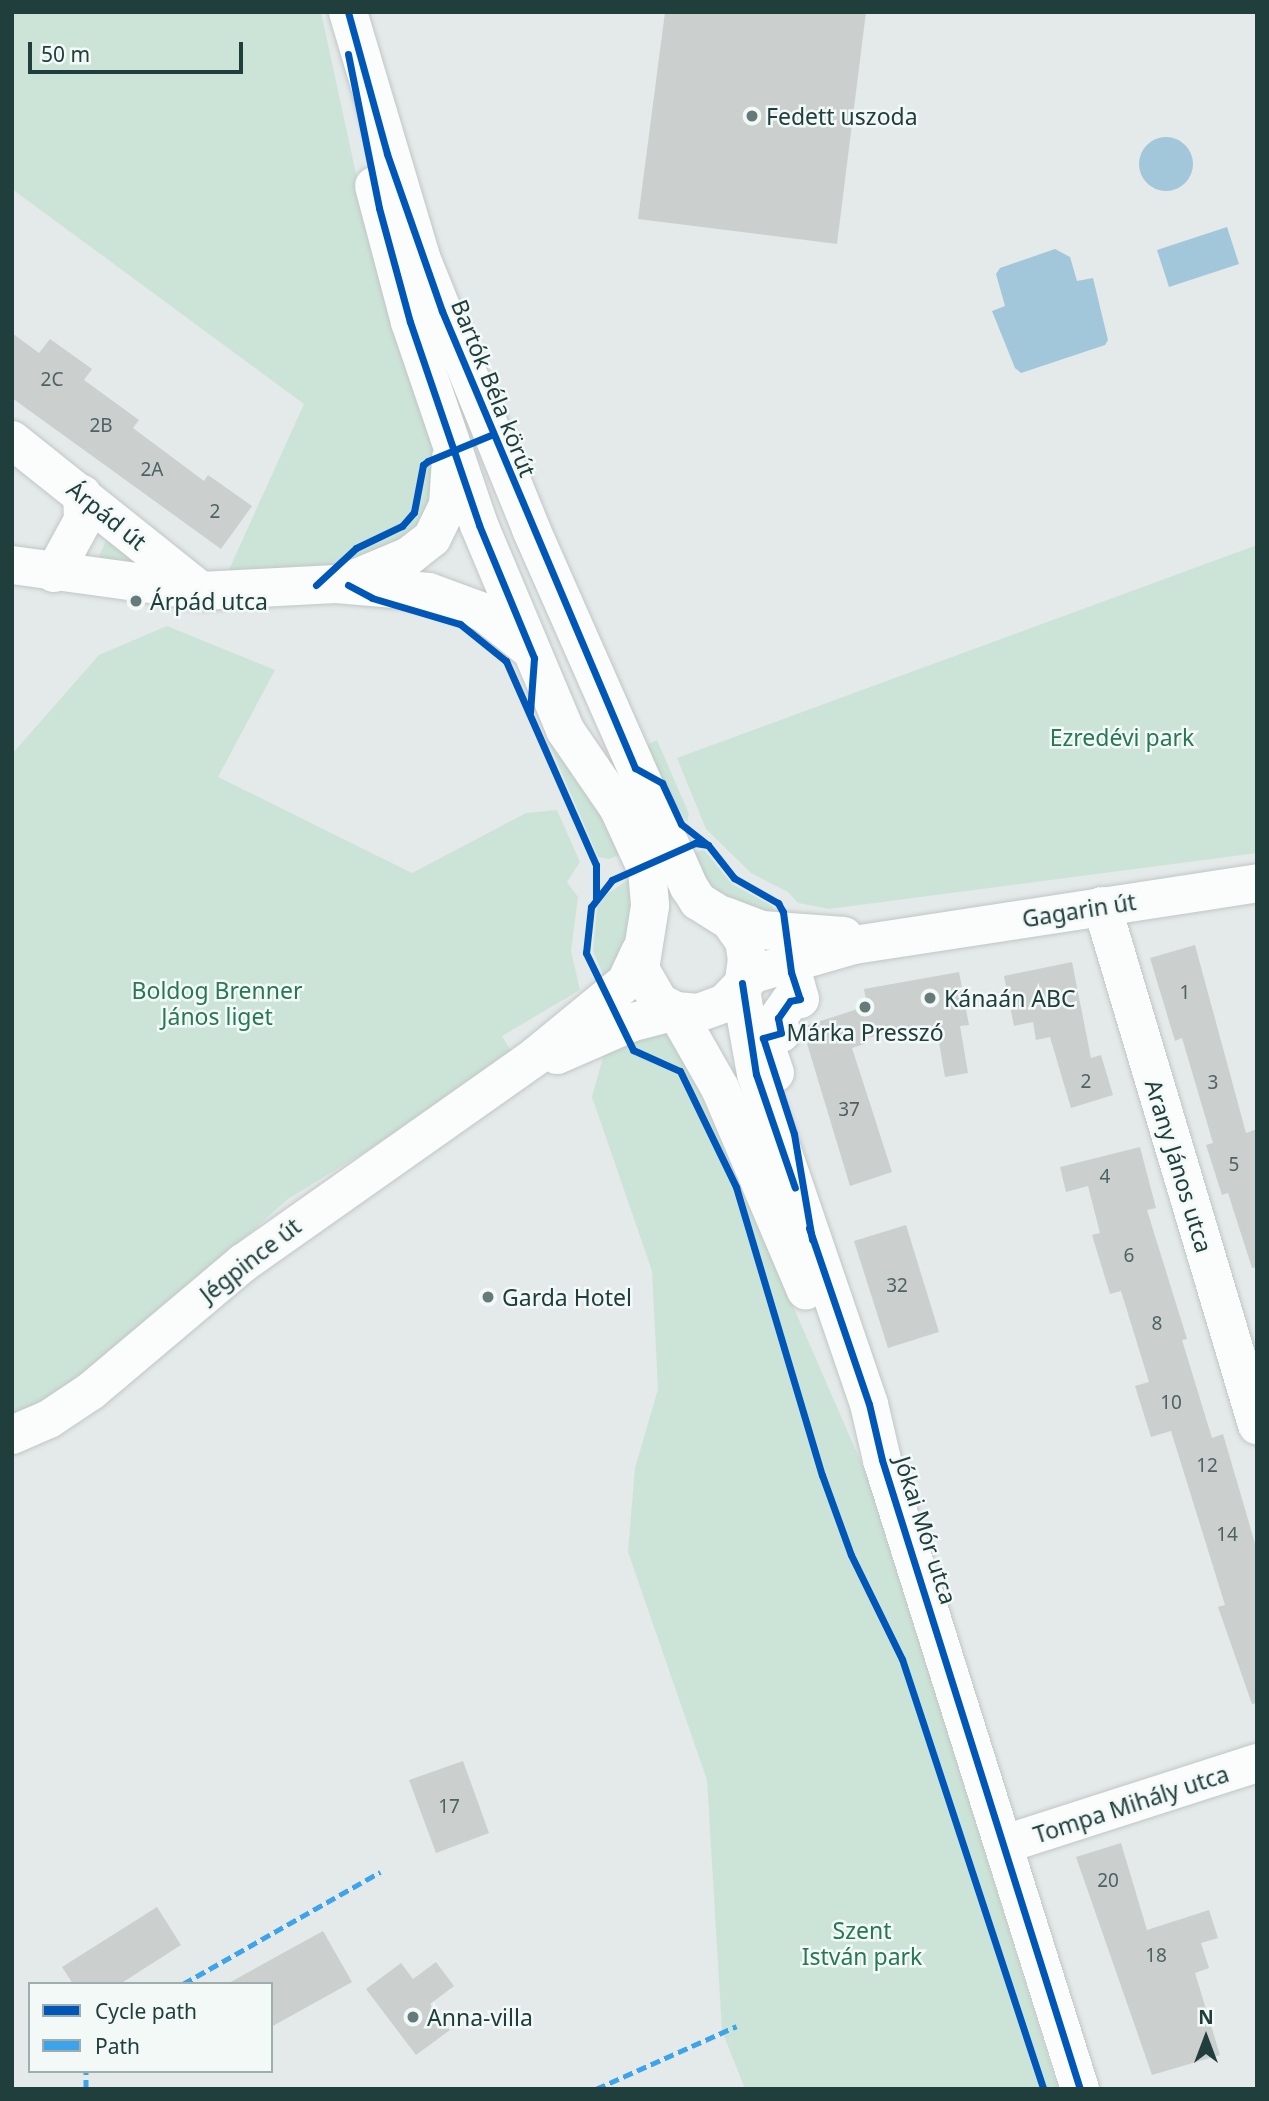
<!DOCTYPE html>
<meta charset="utf-8">
<style>
body{margin:0}
#map{position:relative;width:1269px;height:2101px;overflow:hidden;background:#e4e9e9;font-family:"Noto Sans",sans-serif}
div>[style]{position:absolute}
[style*='--x']{left:calc(var(--x)*1px);top:calc(var(--y)*1px);width:calc(var(--w)*1px);rotate:calc(var(--a)*1deg)}
.green>*{inset:0;background:#cce4d8}
.water>*{inset:0;background:#a2c7db}
.round{border-radius:50%}
.building>*{inset:0;background:#cbd0cf}
.roads{filter:drop-shadow(0 0 2px #c1c6c6) drop-shadow(0 0 2px #c1c6c6)}
.minor>*{height:38px;margin:-19px;padding:0 19px;transform-origin:19px;border-radius:19px;background:#fbfcfc}
.quiet>*{height:5px;margin-top:-2.5px;transform-origin:0;background:repeating-linear-gradient(90deg,#3da4ec 0 10px,transparent 0 15px)}
.cycleway>*{height:7px;margin:-3.5px;padding:0 3.5px;transform-origin:3.5px;border-radius:3.5px;background:#0057b8}
.dots>*{width:19px;height:19px;translate:-50% -50%;box-sizing:border-box;border:4px solid #f2f9f7;border-radius:50%}
span{translate:-50% -50%;white-space:nowrap;text-align:center;line-height:1.15;-webkit-text-stroke:5px #f2f9f7;paint-order:stroke}
.number-label{font-size:19px;color:#4c6362}
.number-label span{-webkit-text-stroke-width:0}
.poi-label{font-size:23px;color:#203e3c}
.left{translate:0 -50%;text-align:left}
.street-label{font-size:23px;color:#203e3c}
.park-label{font-size:23px;color:#287756}
.frame{position:absolute;inset:0;border:14px solid #203e3c;pointer-events:none}
.legend{position:absolute;left:28px;top:1982px;width:245px;height:91px;box-sizing:border-box;background:#f2f9f7;border:2px solid #9eaeac;margin:0;padding:9px 12px;list-style:none;font-size:21px;color:#203e3c}
.legend li{display:flex;align-items:center;gap:14px;height:35px}
.legend b{width:35px;border:2px solid #9eaeac}
.north{position:absolute;left:1171px;top:2003px;width:70px;height:70px;-webkit-text-stroke:5px #f2f9f7;paint-order:stroke;rotate:0deg;font-size:19px;font-weight:700;line-height:28px;text-align:center;color:#203e3c}
.north::after{content:'';display:block;margin:auto;width:24px;height:32px;background:#203e3c;clip-path:polygon(50% 0,100% 100%,50% 72%,0 100%)}
.scale{position:absolute;left:28px;top:42px;width:215px;height:32px;box-sizing:border-box;border:4px solid #203e3c;border-top:0;padding-left:9px;font-size:21px;line-height:24px;white-space:nowrap;color:#203e3c;-webkit-text-stroke:5px #f2f9f7;paint-order:stroke}
</style>
<div id="map">
<div class="green">
<i style="clip-path:polygon(12px 12px,321px 12px,366px 220px,434px 444px,439px 476px,421px 532px,352px 565px,227px 574px,304px 404px,12px 189px)"></i>
<i style="clip-path:polygon(108px 536px,157px 569px,97px 561px)"></i>
<i style="clip-path:polygon(1257px 545px,1257px 853px,829px 909px,798px 903px,788px 892px,751px 873px,706px 829px,677px 758px)"></i>
<i style="clip-path:polygon(167px 626px,275px 670px,218px 777px,412px 873px,526px 813px,557px 810px,580px 862px,567px 882px,578px 897px,571px 951px,580px 990px,502px 1036px,511px 1051px,415px 1121px,288px 1199px,88px 1377px,12px 1416px,12px 754px,99px 655px)"></i>
<i style="clip-path:polygon(531px 693px,626px 852px,609px 859px,598px 857px,533px 706px)"></i>
<i style="clip-path:polygon(657px 740px,689px 814px,687px 822px,656px 773px,645px 746px)"></i>
<i style="clip-path:polygon(704px 850px,732px 884px,772px 906px,778px 922px,712px 895px,687px 854px)"></i>
<i style="clip-path:polygon(637px 874px,637px 909px,607px 984px,593px 951px,597px 907px,607px 894px)"></i>
<i style="clip-path:polygon(658px 1018px,686px 1060px,870px 1483px,1058px 2089px,745px 2089px,722px 2031px,707px 1780px,628px 1552px,635px 1468px,658px 1389px,652px 1271px,592px 1097px,609px 1036px)"></i>
</div>
<div class="water">
<i class="round" style="left:1139px;top:137px;width:54px;height:54px"></i>
<i style="clip-path:polygon(1227px 227px,1239px 264px,1169px 287px,1157px 250px)"></i>
<i style="clip-path:polygon(1055px 249px,1070px 257px,1077px 281px,1093px 278px,1108px 340px,1105px 345px,1021px 373px,1015px 368px,992px 311px,1005px 306px,996px 274px,1000px 268px)"></i>
</div>
<div class="building">
<i style="clip-path:polygon(665px 12px,866px 12px,837px 244px,638px 219px)"></i>
<i style="clip-path:polygon(12px 333px,39px 353px,50px 339px,92px 369px,84px 380px,139px 420px,133px 428px,204px 481px,208px 475px,252px 506px,221px 549px,12px 398px)"></i>
<i style="clip-path:polygon(1195px 945px,1246px 1133px,1257px 1129px,1257px 1267px,1252px 1268px,1228px 1193px,1222px 1195px,1206px 1145px,1213px 1143px,1182px 1038px,1175px 1041px,1150px 958px)"></i>
<i style="clip-path:polygon(1072px 962px,1091px 1058px,1101px 1055px,1113px 1095px,1071px 1108px,1050px 1037px,1036px 1040px,1033px 1022px,1014px 1026px,1004px 976px)"></i>
<i style="clip-path:polygon(959px 972px,969px 1025px,960px 1026px,968px 1073px,945px 1077px,936px 1025px,865px 1038px,867px 1043px,852px 1048px,892px 1172px,850px 1186px,802px 1027px,867px 1006px,864px 989px)"></i>
<i style="clip-path:polygon(1140px 1147px,1156px 1208px,1147px 1210px,1187px 1339px,1182px 1340px,1212px 1438px,1223px 1434px,1257px 1550px,1257px 1703px,1252px 1704px,1218px 1607px,1225px 1605px,1171px 1431px,1151px 1437px,1135px 1386px,1149px 1382px,1121px 1291px,1110px 1294px,1092px 1235px,1100px 1233px,1088px 1186px,1066px 1192px,1060px 1167px)"></i>
<i style="clip-path:polygon(906px 1225px,939px 1332px,888px 1348px,854px 1241px)"></i>
<i style="clip-path:polygon(463px 1761px,489px 1833px,436px 1853px,409px 1780px)"></i>
<i style="clip-path:polygon(1121px 1843px,1147px 1930px,1209px 1910px,1218px 1938px,1201px 1943px,1209px 1968px,1195px 1973px,1220px 2055px,1152px 2075px,1076px 1857px)"></i>
<i style="clip-path:polygon(157px 1907px,181px 1945px,120px 1984px,73px 1984px,62px 1967px)"></i>
<i style="clip-path:polygon(323px 1931px,352px 1982px,271px 2027px,271px 1984px,227px 1984px)"></i>
<i style="clip-path:polygon(436px 1962px,454px 1986px,430px 2004px,450px 2030px,416px 2055px,366px 1989px,401px 1963px,413px 1979px)"></i>
</div>
<div class="roads">
<div class="minor">
<i style="--x:348;--y:12;--w:259;--a:73.4"></i>
<i style="--x:422;--y:260;--w:290;--a:67.9"></i>
<i style="--x:531;--y:529;--w:391;--a:66.2"></i>
<i style="--x:689;--y:887;--w:17;--a:57"></i>
<i style="--x:698;--y:901;--w:38;--a:32"></i>
<i style="--x:730;--y:921;--w:24;--a:55"></i>
<i style="--x:744;--y:941;--w:18;--a:81"></i>
<i style="--x:747;--y:959;--w:37;--a:98"></i>
<i style="--x:742;--y:996;--w:79;--a:79.8"></i>
<i style="--x:756;--y:1074;--w:349;--a:71.1"></i>
<i style="--x:869;--y:1404;--w:57;--a:76.9"></i>
<i style="--x:882;--y:1460;--w:659;--a:72.53"></i>
<i style="--x:374;--y:186;--w:141;--a:75.2"></i>
<i style="--x:410;--y:322;--w:214;--a:71.2"></i>
<i style="--x:479;--y:525;--w:222;--a:67.2"></i>
<i style="--x:565;--y:730;--w:93;--a:55.5"></i>
<i style="--x:618;--y:807;--w:69;--a:65.3"></i>
<i style="--x:647;--y:870;--w:36;--a:85"></i>
<i style="--x:650;--y:906;--w:64;--a:99"></i>
<i style="--x:640;--y:969;--w:38;--a:60"></i>
<i style="--x:659;--y:1002;--w:19;--a:28"></i>
<i style="--x:676;--y:1011;--w:22;--a:5"></i>
<i style="--x:698;--y:1013;--w:29;--a:-20"></i>
<i style="--x:725;--y:1003;--w:40;--a:-46"></i>
<i style="--x:753;--y:974;--w:105;--a:-16"></i>
<i style="--x:854;--y:945;--w:408;--a:-8.7"></i>
<i style="--x:12;--y:440;--w:242;--a:38.6"></i>
<i style="--x:12;--y:565;--w:191;--a:7.8"></i>
<i style="--x:201;--y:591;--w:135;--a:-3"></i>
<i style="--x:336;--y:584;--w:93;--a:4.9"></i>
<i style="--x:429;--y:592;--w:58;--a:20.3"></i>
<i style="--x:483;--y:612;--w:56;--a:38.5"></i>
<i style="--x:54;--y:573;--w:60;--a:-61.3"></i>
<i style="--x:83;--y:520;--w:26;--a:-92"></i>
<i style="--x:349;--y:581;--w:65;--a:-22.6"></i>
<i style="--x:409;--y:556;--w:29;--a:-38"></i>
<i style="--x:432;--y:538;--w:37;--a:-64"></i>
<i style="--x:448;--y:505;--w:47;--a:-86.3"></i>
<i style="--x:1102;--y:906;--w:542;--a:73.37"></i>
<i style="--x:725;--y:916;--w:40;--a:21"></i>
<i style="--x:762;--y:930;--w:82;--a:4.2"></i>
<i style="--x:676;--y:1011;--w:89;--a:60.3"></i>
<i style="--x:720;--y:1088;--w:220;--a:67"></i>
<i style="--x:557;--y:1055;--w:83;--a:-23.5"></i>
<i style="--x:633;--y:1022;--w:44;--a:-14.3"></i>
<i style="--x:775;--y:1073;--w:37;--a:-109"></i>
<i style="--x:763;--y:1038;--w:19;--a:-16"></i>
<i style="--x:781;--y:1033;--w:15;--a:-101"></i>
<i style="--x:778;--y:1018;--w:21;--a:-55"></i>
<i style="--x:790;--y:1001;--w:10;--a:-11"></i>
<i style="--x:800;--y:999;--w:22;--a:-106"></i>
<i style="--x:12;--y:1435;--w:40;--a:-23.4"></i>
<i style="--x:49;--y:1419;--w:50;--a:-33.7"></i>
<i style="--x:91;--y:1391;--w:199;--a:-40.1"></i>
<i style="--x:243;--y:1263;--w:359;--a:-35.2"></i>
<i style="--x:536;--y:1056;--w:117;--a:-39.4"></i>
<i style="--x:626;--y:982;--w:33;--a:-65"></i>
<i style="--x:1005;--y:1844;--w:265;--a:-17.8"></i>
</div>
</div>
<div class="quiet">
<i style="--x:183;--y:1984;--w:227;--a:-29.6"></i>
<i style="--x:86;--y:2089;--w:18;--a:-90"></i>
<i style="--x:596;--y:2089;--w:154;--a:-24.1"></i>
</div>
<div class="cycleway">
<i style="--x:348;--y:12;--w:147;--a:74.6"></i>
<i style="--x:387;--y:154;--w:166;--a:70.7"></i>
<i style="--x:442;--y:311;--w:496;--a:67.1"></i>
<i style="--x:635;--y:768;--w:31;--a:29"></i>
<i style="--x:662;--y:783;--w:45;--a:65.1"></i>
<i style="--x:681;--y:824;--w:34;--a:38"></i>
<i style="--x:708;--y:845;--w:42;--a:51.8"></i>
<i style="--x:734;--y:878;--w:51;--a:29.6"></i>
<i style="--x:778;--y:903;--w:10;--a:61"></i>
<i style="--x:783;--y:912;--w:61;--a:82.4"></i>
<i style="--x:791;--y:972;--w:28;--a:72"></i>
<i style="--x:800;--y:999;--w:10;--a:169"></i>
<i style="--x:790;--y:1001;--w:21;--a:125"></i>
<i style="--x:778;--y:1018;--w:15;--a:79"></i>
<i style="--x:781;--y:1033;--w:19;--a:164"></i>
<i style="--x:763;--y:1038;--w:101;--a:72.1"></i>
<i style="--x:794;--y:1134;--w:107;--a:80.3"></i>
<i style="--x:348;--y:54;--w:157;--a:78.6"></i>
<i style="--x:379;--y:208;--w:118;--a:74.8"></i>
<i style="--x:410;--y:322;--w:214;--a:71.2"></i>
<i style="--x:479;--y:525;--w:144;--a:67.5"></i>
<i style="--x:534;--y:658;--w:54;--a:94.2"></i>
<i style="--x:316;--y:585;--w:54;--a:-42.8"></i>
<i style="--x:356;--y:548;--w:51;--a:-25.6"></i>
<i style="--x:402;--y:526;--w:18;--a:-49"></i>
<i style="--x:414;--y:512;--w:48;--a:-79.2"></i>
<i style="--x:423;--y:465;--w:6;--a:-39"></i>
<i style="--x:428;--y:461;--w:68;--a:-22.4"></i>
<i style="--x:348;--y:585;--w:27;--a:28"></i>
<i style="--x:372;--y:598;--w:92;--a:16.5"></i>
<i style="--x:460;--y:624;--w:59;--a:38.8"></i>
<i style="--x:506;--y:661;--w:223;--a:66.2"></i>
<i style="--x:596;--y:865;--w:34;--a:90"></i>
<i style="--x:708;--y:845;--w:13;--a:-171"></i>
<i style="--x:695;--y:843;--w:91;--a:156"></i>
<i style="--x:612;--y:880;--w:34;--a:128"></i>
<i style="--x:591;--y:907;--w:46;--a:96.2"></i>
<i style="--x:586;--y:953;--w:108;--a:64.1"></i>
<i style="--x:633;--y:1050;--w:51;--a:24.1"></i>
<i style="--x:680;--y:1071;--w:129;--a:64.2"></i>
<i style="--x:736;--y:1187;--w:301;--a:73.4"></i>
<i style="--x:822;--y:1475;--w:85;--a:70.1"></i>
<i style="--x:851;--y:1555;--w:116;--a:63.9"></i>
<i style="--x:902;--y:1659;--w:453;--a:71.8"></i>
<i style="--x:742;--y:983;--w:92;--a:81.3"></i>
<i style="--x:756;--y:1074;--w:120;--a:71.1"></i>
<i style="--x:809;--y:1228;--w:186;--a:71.2"></i>
<i style="--x:869;--y:1404;--w:57;--a:76.9"></i>
<i style="--x:882;--y:1460;--w:659;--a:72.53"></i>
</div>
<div class="dots">
<i style="left:752px;top:116px;background:#657a79"></i>
<i style="left:136px;top:601px;background:#657a79"></i>
<i style="left:930px;top:998px;background:#657a79"></i>
<i style="left:865px;top:1007px;background:#657a79"></i>
<i style="left:488px;top:1297px;background:#657a79"></i>
<i style="left:413px;top:2017px;background:#657a79"></i>
</div>
<div class="number-label">
<span style="left:52px;top:380px">2C</span>
<span style="left:101px;top:426px">2B</span>
<span style="left:152px;top:470px">2A</span>
<span style="left:215px;top:512px">2</span>
<span style="left:1185px;top:993px">1</span>
<span style="left:1086px;top:1082px">2</span>
<span style="left:1213px;top:1083px">3</span>
<span style="left:849px;top:1110px">37</span>
<span style="left:1234px;top:1165px">5</span>
<span style="left:1105px;top:1177px">4</span>
<span style="left:1129px;top:1256px">6</span>
<span style="left:897px;top:1286px">32</span>
<span style="left:1157px;top:1324px">8</span>
<span style="left:1171px;top:1403px">10</span>
<span style="left:1207px;top:1466px">12</span>
<span style="left:1227px;top:1535px">14</span>
<span style="left:449px;top:1807px">17</span>
<span style="left:1108px;top:1881px">20</span>
<span style="left:1156px;top:1956px">18</span>
</div>
<div class="poi-label">
<span class="left" style="left:766px;top:116px">Fedett uszoda</span>
<span class="left" style="left:150px;top:601px">Árpád utca</span>
<span class="left" style="left:944px;top:998px">Kánaán ABC</span>
<span style="left:865px;top:1032px">Márka Presszó</span>
<span class="left" style="left:502px;top:1297px">Garda Hotel</span>
<span class="left" style="left:427px;top:2017px">Anna-villa</span>
</div>
<div class="street-label">
<span style="left:494px;top:388px;rotate:68deg">Bartók Béla körút</span>
<span style="left:107px;top:515px;rotate:39deg">Árpád út</span>
<span style="left:1079px;top:910px;rotate:-9deg">Gagarin út</span>
<span style="left:1179px;top:1166px;rotate:73deg">Arany János utca</span>
<span style="left:250px;top:1260px;rotate:-38deg">Jégpince út</span>
<span style="left:926px;top:1530px;rotate:72deg">Jókai Mór utca</span>
<span style="left:1131px;top:1804px;rotate:-18deg">Tompa Mihály utca</span>
</div>
<div class="park-label">
<span style="left:1122px;top:737px">Ezredévi park</span>
<span style="left:217px;top:1003px">Boldog Brenner<br>János liget</span>
<span style="left:862px;top:1943px">Szent<br>István park</span>
</div>
<div class="frame"></div>
<ul class="legend">
<li><b style="height:9px;background:#0057b8"></b>Cycle path</li>
<li><b style="height:9px;background:#3da4ec"></b>Path</li>
</ul>
<div class="north">N</div>
<div class="scale">50 m</div>
</div>
